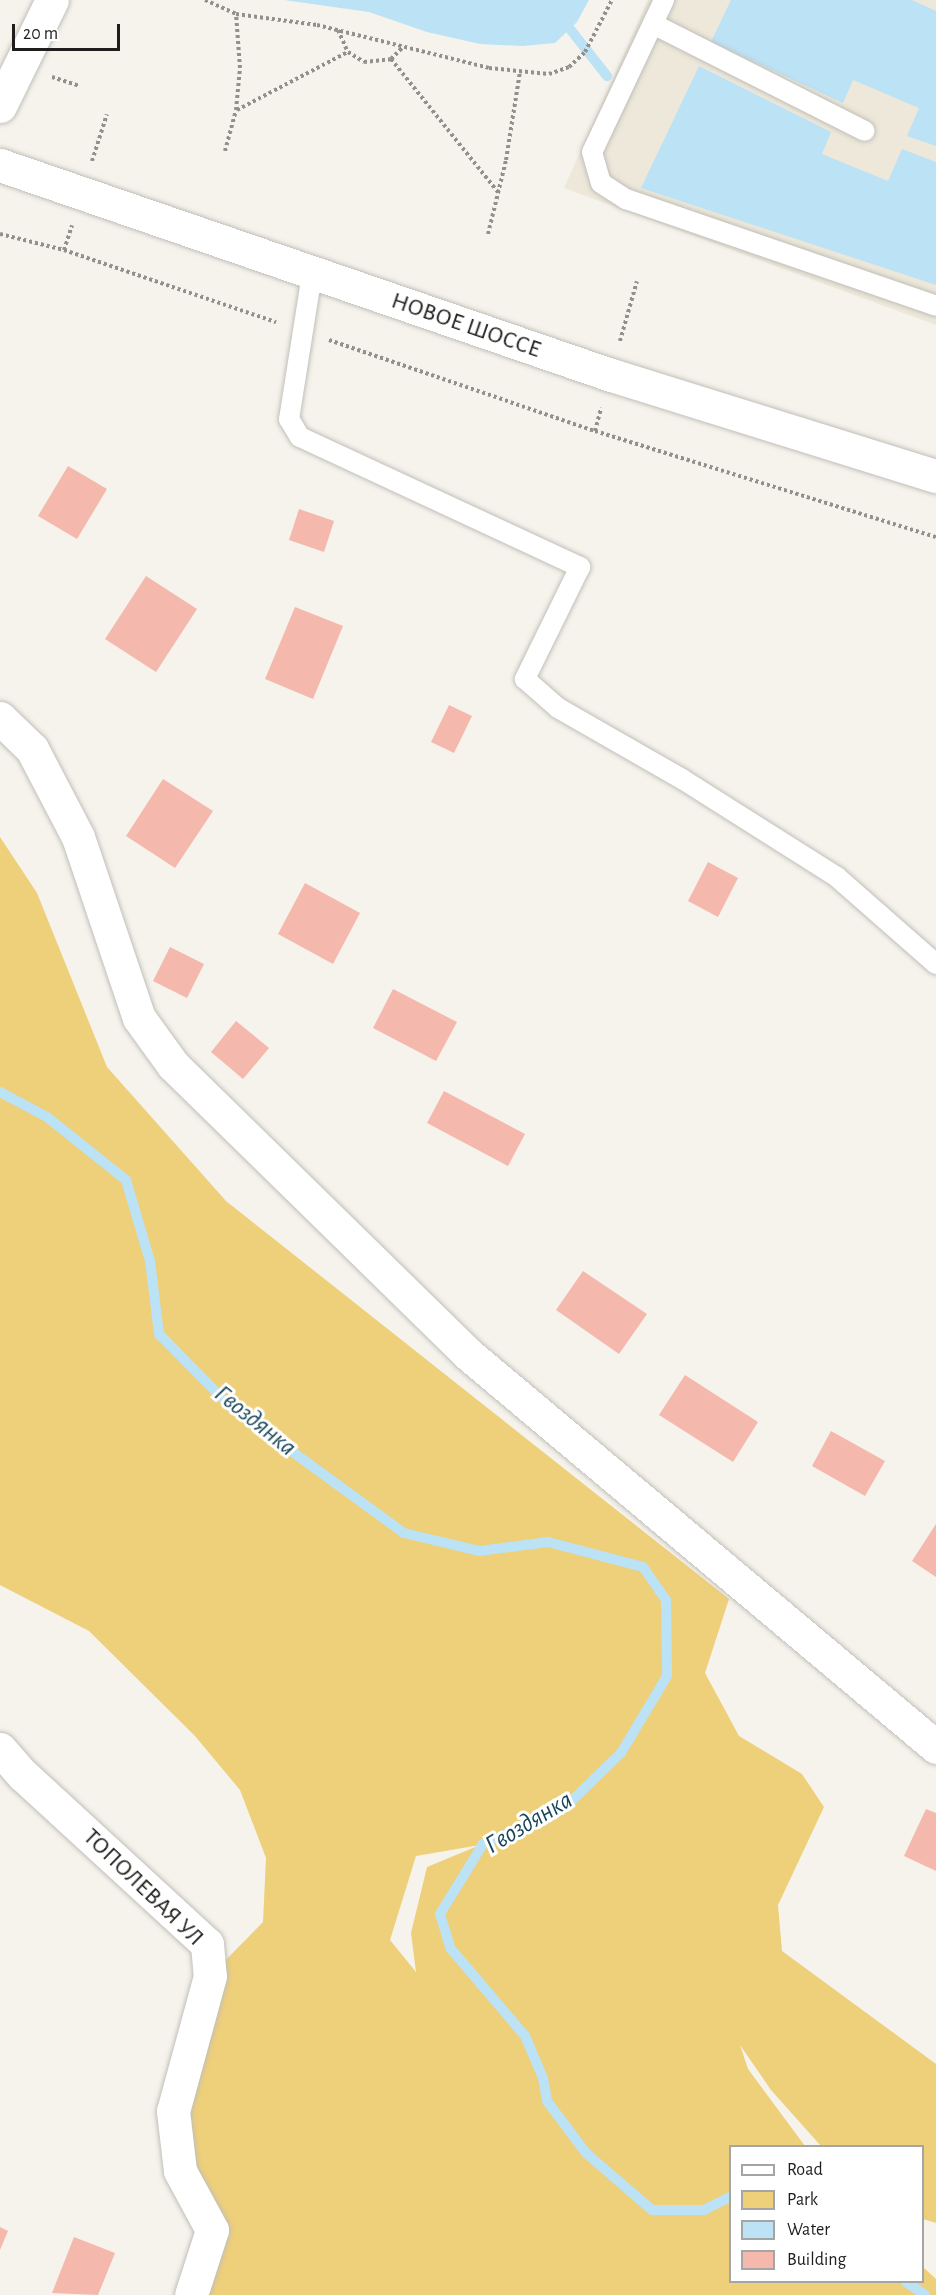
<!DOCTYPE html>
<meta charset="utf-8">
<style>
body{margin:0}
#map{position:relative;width:936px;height:2295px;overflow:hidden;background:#f5f3ec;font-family:"Alegreya Sans",sans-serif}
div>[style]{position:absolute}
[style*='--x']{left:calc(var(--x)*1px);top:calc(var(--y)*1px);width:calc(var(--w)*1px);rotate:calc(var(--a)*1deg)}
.built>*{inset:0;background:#ede8da}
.green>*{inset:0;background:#eecf7a}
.water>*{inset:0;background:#bce2f5}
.stream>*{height:10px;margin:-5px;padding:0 5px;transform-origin:5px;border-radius:5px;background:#bce2f5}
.building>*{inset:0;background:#f5b8ad}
.path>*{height:4px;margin-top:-2px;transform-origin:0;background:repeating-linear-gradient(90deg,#92908c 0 3px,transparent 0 6px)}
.roads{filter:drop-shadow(0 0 2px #c1bfb9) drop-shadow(0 0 2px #c1bfb9)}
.service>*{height:20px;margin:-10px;padding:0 10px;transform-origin:10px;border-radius:10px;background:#fff}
.minor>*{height:33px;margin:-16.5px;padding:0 16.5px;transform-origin:16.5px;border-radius:16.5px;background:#fff}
.tertiary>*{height:33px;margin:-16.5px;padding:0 16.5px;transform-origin:16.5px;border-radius:16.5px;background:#fff}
span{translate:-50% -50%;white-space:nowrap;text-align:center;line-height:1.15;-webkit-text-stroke:6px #fff;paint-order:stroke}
.street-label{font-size:24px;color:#1f1e1c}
.water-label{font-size:26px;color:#164559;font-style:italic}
.legend{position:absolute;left:729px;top:2145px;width:195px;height:138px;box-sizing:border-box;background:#fff;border:2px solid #a5a5a4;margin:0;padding:8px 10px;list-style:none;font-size:18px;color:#1f1e1c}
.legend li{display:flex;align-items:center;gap:12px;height:30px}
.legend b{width:30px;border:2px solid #a5a5a4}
.scale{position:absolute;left:12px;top:24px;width:108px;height:27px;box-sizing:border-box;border:3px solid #1f1e1c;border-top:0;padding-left:8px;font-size:18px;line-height:21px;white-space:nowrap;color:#1f1e1c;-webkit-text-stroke:4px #fff;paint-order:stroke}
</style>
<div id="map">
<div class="built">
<i style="clip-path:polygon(648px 0,936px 0,936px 325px,564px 188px)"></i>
</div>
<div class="green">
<i style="clip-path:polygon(evenodd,0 837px,37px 893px,107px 1067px,226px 1201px,729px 1599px,705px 1673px,739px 1736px,802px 1774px,824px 1807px,778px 1905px,782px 1951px,936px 2064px,936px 2223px,923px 2219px,922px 2146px,821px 2146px,771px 2090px,740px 2045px,748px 2069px,805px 2146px,730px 2146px,730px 2282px,922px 2282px,923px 2267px,936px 2279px,936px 2295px,191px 2295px,212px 2230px,180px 2171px,210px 1976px,263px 1922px,266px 1858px,240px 1790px,195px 1736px,89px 1631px,0 1585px,0 837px,480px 1845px,427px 1867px,411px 1933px,416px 1972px,390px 1940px,416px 1856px,480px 1845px)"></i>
</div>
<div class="water">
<i style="clip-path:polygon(284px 0,589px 0,577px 22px,555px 43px,523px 46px,480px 44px,427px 32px,369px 12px)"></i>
<i style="clip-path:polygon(731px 0,912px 0,936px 11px,936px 146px,907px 136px,919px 108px,853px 80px,843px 103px,711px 42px)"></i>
<i style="clip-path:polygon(699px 66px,831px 132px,822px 154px,888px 181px,902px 149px,936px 162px,936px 285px,641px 188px)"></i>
</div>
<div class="stream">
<i style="--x:570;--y:29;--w:60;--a:51.8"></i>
<i style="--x:0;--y:1092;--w:53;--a:28"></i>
<i style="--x:47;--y:1117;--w:101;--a:38.6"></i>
<i style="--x:126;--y:1180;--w:84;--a:73.5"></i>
<i style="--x:150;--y:1261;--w:74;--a:83"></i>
<i style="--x:159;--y:1334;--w:103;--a:45.4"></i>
<i style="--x:231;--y:1407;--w:214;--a:36.1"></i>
<i style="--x:404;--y:1533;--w:77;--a:13.5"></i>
<i style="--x:479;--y:1551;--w:70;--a:-7.4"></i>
<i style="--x:548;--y:1542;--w:98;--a:14.7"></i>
<i style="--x:643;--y:1567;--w:40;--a:55.1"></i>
<i style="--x:666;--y:1600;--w:76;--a:89.2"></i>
<i style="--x:667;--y:1676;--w:90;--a:120.9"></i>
<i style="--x:621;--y:1753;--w:79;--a:136"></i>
<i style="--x:564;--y:1808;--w:89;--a:156"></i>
<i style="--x:483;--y:1844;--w:82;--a:121.6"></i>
<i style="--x:440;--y:1914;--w:37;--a:73"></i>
<i style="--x:451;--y:1949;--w:114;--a:49.6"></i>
<i style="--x:525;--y:2036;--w:46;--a:66.8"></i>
<i style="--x:543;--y:2078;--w:23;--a:80"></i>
<i style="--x:547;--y:2101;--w:65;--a:53.1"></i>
<i style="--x:586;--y:2153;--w:87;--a:40.8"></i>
<i style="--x:652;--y:2210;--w:52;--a:0"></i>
<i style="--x:704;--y:2210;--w:29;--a:-27"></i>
<i style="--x:906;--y:2282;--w:23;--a:34"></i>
</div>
<div class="building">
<i style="clip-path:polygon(68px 466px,107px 489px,77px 539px,38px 516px)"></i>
<i style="clip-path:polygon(299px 509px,334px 521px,324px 552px,289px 540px)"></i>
<i style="clip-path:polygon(146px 576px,197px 609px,156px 672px,105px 639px)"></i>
<i style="clip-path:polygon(295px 607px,343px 626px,313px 699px,265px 679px)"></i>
<i style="clip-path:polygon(449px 705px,472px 716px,454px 753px,431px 742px)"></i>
<i style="clip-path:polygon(163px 779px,213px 811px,175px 868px,126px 836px)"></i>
<i style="clip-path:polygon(708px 862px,738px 878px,718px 917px,688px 901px)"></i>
<i style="clip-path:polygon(305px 883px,360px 913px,333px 964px,278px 934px)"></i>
<i style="clip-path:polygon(170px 947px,204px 964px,187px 998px,153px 981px)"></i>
<i style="clip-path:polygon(393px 989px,457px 1022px,436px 1061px,373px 1028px)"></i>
<i style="clip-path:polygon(236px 1021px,269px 1048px,243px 1079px,211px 1052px)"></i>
<i style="clip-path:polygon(444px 1091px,525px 1134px,508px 1166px,427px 1123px)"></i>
<i style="clip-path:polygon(583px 1271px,647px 1314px,619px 1354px,556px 1310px)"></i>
<i style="clip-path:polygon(685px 1375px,758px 1422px,733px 1462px,659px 1415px)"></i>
<i style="clip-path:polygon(831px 1431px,885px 1461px,865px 1496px,812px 1466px)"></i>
<i style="clip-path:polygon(936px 1524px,936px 1577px,912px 1561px)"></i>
<i style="clip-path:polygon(926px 1809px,936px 1813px,936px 1871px,904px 1856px)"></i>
<i style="clip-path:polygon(0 2227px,8px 2231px,0 2250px)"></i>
<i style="clip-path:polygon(74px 2237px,115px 2253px,98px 2295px,52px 2293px)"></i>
</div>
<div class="path">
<i style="--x:205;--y:0;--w:34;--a:24"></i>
<i style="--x:236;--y:14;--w:82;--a:7.7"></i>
<i style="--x:317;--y:25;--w:177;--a:14"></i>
<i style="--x:489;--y:68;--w:60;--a:5.7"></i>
<i style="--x:549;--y:74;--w:21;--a:-19"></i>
<i style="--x:569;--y:67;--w:22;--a:-43"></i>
<i style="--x:585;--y:52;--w:59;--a:-62.6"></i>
<i style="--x:338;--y:30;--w:24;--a:66"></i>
<i style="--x:348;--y:52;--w:19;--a:32"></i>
<i style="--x:364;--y:62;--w:27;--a:-6"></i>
<i style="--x:391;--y:59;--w:17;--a:-45"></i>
<i style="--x:391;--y:59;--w:171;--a:51.2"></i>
<i style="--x:52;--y:77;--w:28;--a:18"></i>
<i style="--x:237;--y:110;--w:125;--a:-27.6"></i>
<i style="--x:225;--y:151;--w:42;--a:-75"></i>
<i style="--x:236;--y:110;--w:42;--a:-84.6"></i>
<i style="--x:240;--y:68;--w:54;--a:-94.2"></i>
<i style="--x:92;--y:161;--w:49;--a:-72.3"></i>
<i style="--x:0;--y:234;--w:66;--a:14"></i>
<i style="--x:64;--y:250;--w:224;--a:18.8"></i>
<i style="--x:488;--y:234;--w:76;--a:-76.3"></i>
<i style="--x:506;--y:160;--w:89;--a:-81"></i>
<i style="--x:64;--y:250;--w:26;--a:-72"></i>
<i style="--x:329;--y:340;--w:281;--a:18.9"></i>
<i style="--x:595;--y:431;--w:357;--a:17.3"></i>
<i style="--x:620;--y:341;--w:62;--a:-74.2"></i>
<i style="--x:595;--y:431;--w:24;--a:-75"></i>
</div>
<div class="roads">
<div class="service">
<i style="--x:664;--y:0;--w:168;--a:115.3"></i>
<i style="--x:592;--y:152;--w:32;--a:74"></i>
<i style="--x:601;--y:183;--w:30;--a:33"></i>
<i style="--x:626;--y:199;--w:328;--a:19"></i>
<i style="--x:653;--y:24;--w:237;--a:26.8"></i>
<i style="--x:312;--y:274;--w:147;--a:99"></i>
<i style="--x:289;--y:419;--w:21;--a:59"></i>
<i style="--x:300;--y:437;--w:309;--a:24.9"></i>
<i style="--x:580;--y:567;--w:125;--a:116.2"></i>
<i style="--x:525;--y:679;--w:44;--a:41.3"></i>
<i style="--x:558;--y:708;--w:143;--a:29.8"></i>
<i style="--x:682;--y:779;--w:183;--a:32.3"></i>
<i style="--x:837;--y:877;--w:132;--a:41.3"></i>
</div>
<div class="minor">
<i style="--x:0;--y:718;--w:45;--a:44.1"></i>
<i style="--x:32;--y:749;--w:99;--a:62.4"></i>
<i style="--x:78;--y:837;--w:191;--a:71.4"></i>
<i style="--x:139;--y:1018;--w:58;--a:54.1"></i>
<i style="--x:173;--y:1065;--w:413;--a:44.4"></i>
<i style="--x:468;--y:1354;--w:611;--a:40.02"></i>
<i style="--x:0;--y:1749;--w:35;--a:49"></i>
<i style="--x:23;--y:1775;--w:250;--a:42.6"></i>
<i style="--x:207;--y:1944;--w:32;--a:85"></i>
<i style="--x:210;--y:1976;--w:140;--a:105.3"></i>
<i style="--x:173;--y:2111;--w:60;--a:83.3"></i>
<i style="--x:180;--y:2171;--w:67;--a:61.5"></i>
<i style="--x:212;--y:2230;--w:68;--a:107.9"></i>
</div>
<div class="tertiary">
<i style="--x:0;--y:106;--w:118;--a:-63.9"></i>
<i style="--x:0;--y:165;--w:646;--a:18.97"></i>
<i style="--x:611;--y:375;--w:340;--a:17.3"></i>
</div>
</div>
<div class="street-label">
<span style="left:466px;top:326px;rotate:19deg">НОВОЕ ШОССЕ</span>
<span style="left:143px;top:1888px;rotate:44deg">ТОПОЛЕВАЯ УЛ</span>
</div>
<div class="water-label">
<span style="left:255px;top:1421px;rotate:39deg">Гвоздянка</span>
<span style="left:529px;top:1823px;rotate:-31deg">Гвоздянка</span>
</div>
<ul class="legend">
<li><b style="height:8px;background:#fff"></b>Road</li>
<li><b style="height:16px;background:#eecf7a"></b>Park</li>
<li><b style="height:16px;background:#bce2f5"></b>Water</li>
<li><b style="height:16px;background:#f5b8ad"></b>Building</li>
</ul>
<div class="scale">20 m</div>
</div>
